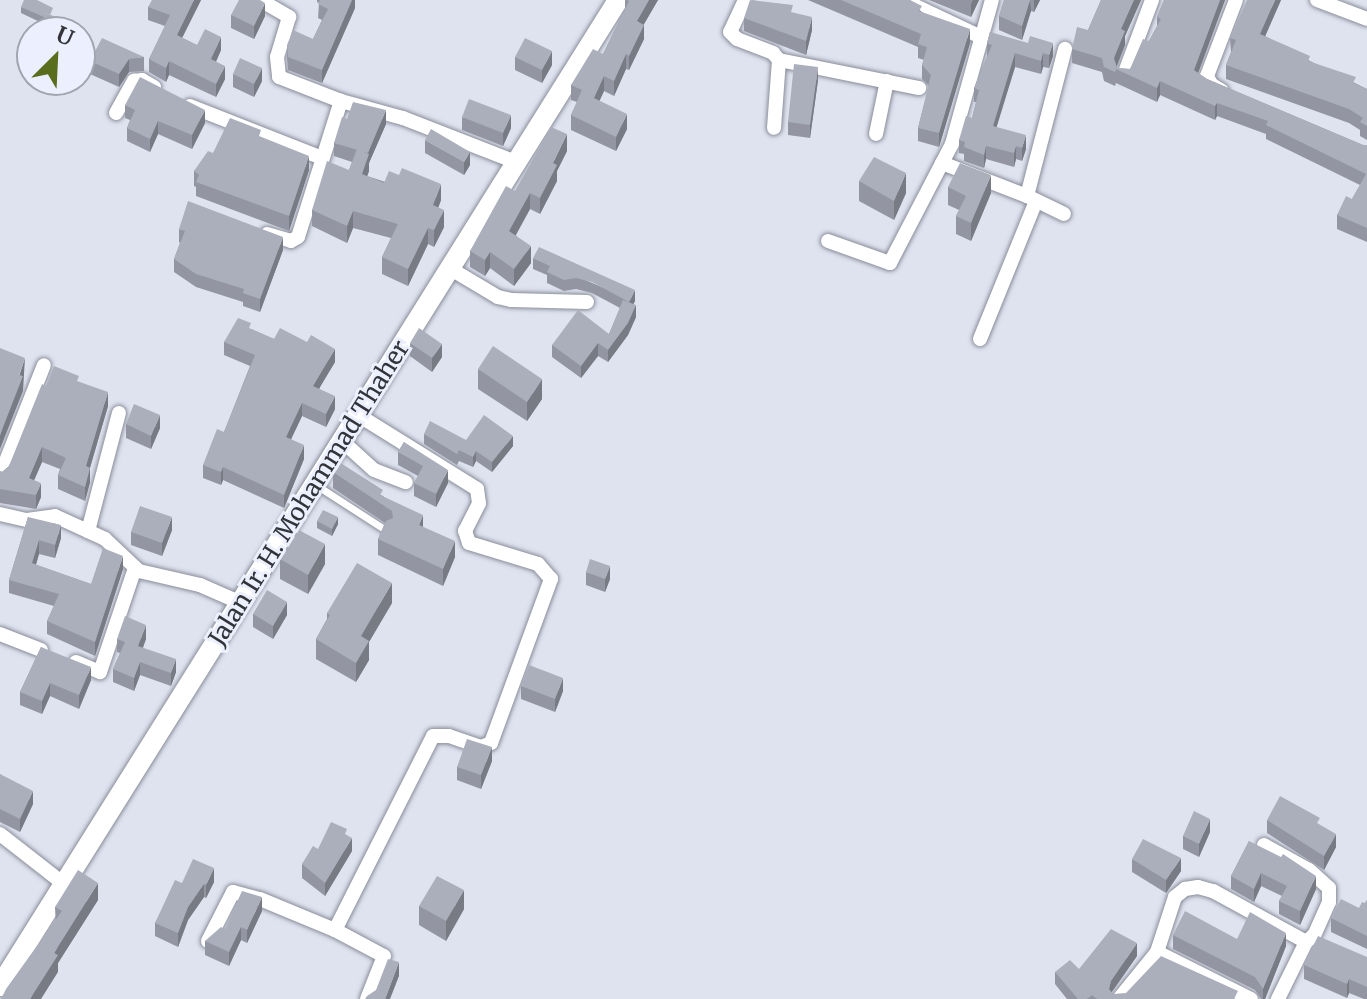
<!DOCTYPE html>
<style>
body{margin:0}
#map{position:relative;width:1367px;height:999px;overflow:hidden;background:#dfe3f0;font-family:Merriweather,serif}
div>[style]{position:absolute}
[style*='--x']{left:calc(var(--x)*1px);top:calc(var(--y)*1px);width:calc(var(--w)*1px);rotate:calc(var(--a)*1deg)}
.roads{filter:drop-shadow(0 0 2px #898d99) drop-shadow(0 0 2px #898d99)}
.service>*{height:7px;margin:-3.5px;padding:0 3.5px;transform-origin:3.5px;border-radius:3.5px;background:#fff}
.minor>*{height:14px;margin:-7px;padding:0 7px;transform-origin:7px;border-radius:7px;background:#fff}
.secondary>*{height:20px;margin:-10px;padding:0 10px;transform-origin:10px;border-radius:10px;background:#fff}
.wall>*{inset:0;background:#9396a2}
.shaded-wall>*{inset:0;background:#787a84}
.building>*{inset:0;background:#abafbc}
span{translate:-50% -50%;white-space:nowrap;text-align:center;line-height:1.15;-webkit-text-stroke:6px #ecf0fe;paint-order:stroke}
.street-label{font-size:24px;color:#323439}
.north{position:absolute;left:16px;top:16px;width:80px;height:80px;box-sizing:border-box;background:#ecf0fe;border:2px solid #a2a5af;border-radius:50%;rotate:24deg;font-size:22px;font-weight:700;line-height:32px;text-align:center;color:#323439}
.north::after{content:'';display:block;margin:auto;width:28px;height:36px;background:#596e1d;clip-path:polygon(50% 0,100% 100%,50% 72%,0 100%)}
</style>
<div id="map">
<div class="roads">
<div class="service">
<i style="--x:316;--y:485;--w:85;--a:32.9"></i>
</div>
<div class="minor">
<i style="--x:260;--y:0;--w:34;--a:30"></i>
<i style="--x:289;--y:17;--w:42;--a:106.7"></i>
<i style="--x:277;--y:57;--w:20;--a:84"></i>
<i style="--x:279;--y:77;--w:66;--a:21.2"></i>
<i style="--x:341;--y:101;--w:64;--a:15.3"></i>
<i style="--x:403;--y:118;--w:121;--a:21.3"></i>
<i style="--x:745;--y:0;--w:35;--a:115"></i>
<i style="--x:730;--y:32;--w:10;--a:45"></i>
<i style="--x:737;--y:39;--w:39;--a:21"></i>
<i style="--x:773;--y:53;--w:9;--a:49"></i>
<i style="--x:779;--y:60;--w:68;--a:94.2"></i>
<i style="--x:903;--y:0;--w:86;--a:25.4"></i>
<i style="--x:1317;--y:0;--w:53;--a:20.8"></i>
<i style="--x:779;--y:60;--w:143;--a:11.3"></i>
<i style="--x:1124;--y:75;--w:80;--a:-69.5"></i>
<i style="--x:1222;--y:91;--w:13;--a:-148"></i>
<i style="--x:1211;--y:84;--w:9;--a:-117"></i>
<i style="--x:1207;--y:76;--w:81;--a:-69.1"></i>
<i style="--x:190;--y:106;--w:142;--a:21.5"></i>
<i style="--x:116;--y:113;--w:37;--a:-61"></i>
<i style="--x:134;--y:81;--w:8;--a:-7"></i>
<i style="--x:142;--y:80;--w:14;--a:30"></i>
<i style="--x:876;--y:134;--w:54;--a:-78.3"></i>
<i style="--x:942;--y:163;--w:91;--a:21.2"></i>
<i style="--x:1027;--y:196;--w:152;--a:-75.5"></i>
<i style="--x:1027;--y:196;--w:41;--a:25.9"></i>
<i style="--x:267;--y:234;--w:25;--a:16"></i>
<i style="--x:291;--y:241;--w:8;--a:-30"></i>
<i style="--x:298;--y:237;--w:143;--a:-72.5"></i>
<i style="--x:828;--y:241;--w:66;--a:19.5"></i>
<i style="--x:890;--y:263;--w:134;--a:-62.5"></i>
<i style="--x:952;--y:144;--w:149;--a:-74.5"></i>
<i style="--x:451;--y:269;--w:55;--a:30.8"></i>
<i style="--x:498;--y:297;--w:13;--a:13"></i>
<i style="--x:511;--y:300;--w:76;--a:1.5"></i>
<i style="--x:980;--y:339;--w:149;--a:-67.9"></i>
<i style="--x:342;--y:441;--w:43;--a:42.2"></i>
<i style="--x:374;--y:470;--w:34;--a:21"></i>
<i style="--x:0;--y:476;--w:119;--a:-68.4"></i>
<i style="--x:0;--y:514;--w:28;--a:13"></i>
<i style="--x:27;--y:520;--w:28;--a:-8"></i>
<i style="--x:55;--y:516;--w:55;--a:24.7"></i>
<i style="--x:105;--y:539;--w:47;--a:43.3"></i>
<i style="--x:139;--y:571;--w:63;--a:12.9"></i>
<i style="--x:200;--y:585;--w:43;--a:23.6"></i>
<i style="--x:88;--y:531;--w:122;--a:-75.3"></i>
<i style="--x:0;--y:634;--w:44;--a:21.3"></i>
<i style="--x:76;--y:662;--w:26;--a:23"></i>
<i style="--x:100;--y:672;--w:110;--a:-71.4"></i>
<i style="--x:0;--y:834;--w:81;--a:38"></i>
<i style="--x:1264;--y:845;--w:51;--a:29.1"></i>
<i style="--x:1309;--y:870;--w:27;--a:42"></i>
<i style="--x:1329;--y:888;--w:14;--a:90"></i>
<i style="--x:1329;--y:902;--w:36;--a:114"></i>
<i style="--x:1314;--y:935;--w:11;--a:139"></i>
<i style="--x:1306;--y:942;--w:64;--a:116.2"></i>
<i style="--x:335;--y:930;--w:55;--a:28"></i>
<i style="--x:384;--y:956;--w:46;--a:111.6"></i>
<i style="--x:208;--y:941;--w:55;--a:-63"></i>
<i style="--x:233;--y:892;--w:28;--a:15"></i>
<i style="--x:260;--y:899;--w:81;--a:22.5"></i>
<i style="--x:335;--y:930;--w:217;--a:-63.2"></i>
<i style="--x:433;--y:736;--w:16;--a:0"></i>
<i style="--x:449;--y:736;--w:34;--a:19"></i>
<i style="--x:481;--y:747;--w:11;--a:-22"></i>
<i style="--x:491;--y:743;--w:175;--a:-69.9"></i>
<i style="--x:551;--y:579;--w:20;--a:-131"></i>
<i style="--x:538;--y:564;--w:72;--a:-163.1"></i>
<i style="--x:469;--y:543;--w:13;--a:-108"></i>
<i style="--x:465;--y:531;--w:31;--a:-63"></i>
<i style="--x:479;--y:503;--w:14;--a:-98"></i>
<i style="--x:477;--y:489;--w:140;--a:-148.1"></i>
<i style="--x:1157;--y:952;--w:105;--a:26.6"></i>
<i style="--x:1119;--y:999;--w:60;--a:-51"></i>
<i style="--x:1157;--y:952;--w:58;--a:-71.9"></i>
<i style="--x:1175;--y:897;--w:13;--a:-39"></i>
<i style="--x:1185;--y:889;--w:13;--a:-9"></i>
<i style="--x:1198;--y:887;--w:16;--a:15"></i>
<i style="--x:1213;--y:891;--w:106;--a:28.7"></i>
</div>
<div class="secondary">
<i style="--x:0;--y:986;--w:1164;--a:-57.92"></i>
</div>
</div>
<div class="wall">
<i style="clip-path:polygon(201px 0,182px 38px,197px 45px,221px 50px,216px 62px,225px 79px,216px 97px,169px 75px,166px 82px,149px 72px,149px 59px,165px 26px,148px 20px,148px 7px)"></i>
<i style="clip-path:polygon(317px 0,355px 0,355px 8px,322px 83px,288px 70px,287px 58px,287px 45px,313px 39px,322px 20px,318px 18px,319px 3px,317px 2px)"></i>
<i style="clip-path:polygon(625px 0,658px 0,644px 24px,644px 39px,629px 70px,626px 69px,614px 96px,604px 91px,599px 101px,627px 129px,616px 151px,571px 130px,571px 115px,577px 102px,571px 100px,571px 85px,603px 54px,625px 9px)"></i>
<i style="clip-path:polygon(808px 0,910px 0,922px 12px,970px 43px,939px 147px,918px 141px,918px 128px,929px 86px,922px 79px,922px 65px,924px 60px,918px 58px,918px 47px)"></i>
<i style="clip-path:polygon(929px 0,979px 0,971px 17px)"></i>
<i style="clip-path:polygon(1004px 0,1040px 0,1034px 12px,1031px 11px,1022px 40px,999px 30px,999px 16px)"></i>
<i style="clip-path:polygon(1101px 0,1141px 0,1125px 36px,1125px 45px,1117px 67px,1117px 68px,1130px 69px,1149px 41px,1157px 26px,1157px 17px,1164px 0,1225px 0,1198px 73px,1207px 79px,1363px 145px,1367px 145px,1367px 242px,1337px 229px,1337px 215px,1352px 199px,1360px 185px,1266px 139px,1266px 134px,1217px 116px,1215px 120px,1160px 95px,1157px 102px,1116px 83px,1115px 86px,1104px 81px,1102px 72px,1072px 63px,1072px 49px,1088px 30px)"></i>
<i style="clip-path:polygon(1281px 0,1265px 36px,1310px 61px,1367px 89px,1367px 140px,1360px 136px,1360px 130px,1349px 123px,1226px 79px,1226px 65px,1231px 52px,1230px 38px)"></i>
<i style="clip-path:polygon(21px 7px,53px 16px,67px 32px,40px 32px,42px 23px,21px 13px)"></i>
<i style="clip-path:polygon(231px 15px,265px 16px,254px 39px,231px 28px)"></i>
<i style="clip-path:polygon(744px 18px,812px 30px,806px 55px,744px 31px)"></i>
<i style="clip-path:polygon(990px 32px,1053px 56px,1049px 68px,1043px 67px,1041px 74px,1015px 67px,996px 127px,1026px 149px,1022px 161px,1016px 159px,1014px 167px,986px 159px,984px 168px,964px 161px,964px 154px,959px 153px,959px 140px,972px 118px,976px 102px,974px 102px,974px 88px,987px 57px,987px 43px)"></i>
<i style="clip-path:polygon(144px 57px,144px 71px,129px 72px,119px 87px,90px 74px,90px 61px)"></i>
<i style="clip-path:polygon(515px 57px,552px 65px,542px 83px,515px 70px)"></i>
<i style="clip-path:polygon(233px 74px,262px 81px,254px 97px,233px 87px)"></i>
<i style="clip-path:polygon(818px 80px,810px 138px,788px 135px,788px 122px)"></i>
<i style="clip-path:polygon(125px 105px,205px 123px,192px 149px,158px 134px,150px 152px,127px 141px,127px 128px,130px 120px,125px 118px)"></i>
<i style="clip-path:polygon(462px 117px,511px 128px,503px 146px,462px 130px)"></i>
<i style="clip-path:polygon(347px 119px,386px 124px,369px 163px,369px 171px,367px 176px,441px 200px,438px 208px,444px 227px,434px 247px,428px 244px,408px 286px,382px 274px,382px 257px,391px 238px,353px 228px,347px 243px,312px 226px,312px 210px,349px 170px,352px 162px,334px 156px,334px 143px)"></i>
<i style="clip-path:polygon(261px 137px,309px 170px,289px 231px,196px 196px,196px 187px,194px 186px,194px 171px,213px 153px)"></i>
<i style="clip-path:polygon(425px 140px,470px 165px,464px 175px,425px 153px)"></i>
<i style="clip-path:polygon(567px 151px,557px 171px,557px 181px,540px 214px,530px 209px,516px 235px,531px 263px,514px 286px,490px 268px,485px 276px,470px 267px,470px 251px,515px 191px)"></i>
<i style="clip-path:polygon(859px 181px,906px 193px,894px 220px,859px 201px)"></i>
<i style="clip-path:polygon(948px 187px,991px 193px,971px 241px,956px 234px,956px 216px,959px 210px,948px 205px)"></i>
<i style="clip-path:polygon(179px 229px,283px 250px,260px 312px,243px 306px,243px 302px,196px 287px,174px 272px,174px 259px,180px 243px,179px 242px)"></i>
<i style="clip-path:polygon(533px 258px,635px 301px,633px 304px,636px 317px,628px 335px,608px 362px,598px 356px,581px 378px,552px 357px,552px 345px,609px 334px,620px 308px,592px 293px,576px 289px,564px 291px,547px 283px,547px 275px,533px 269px)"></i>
<i style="clip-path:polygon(251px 329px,274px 339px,335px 362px,319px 388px,335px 409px,326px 427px,302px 416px,291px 439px,304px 459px,284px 508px,223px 480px,221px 485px,203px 478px,203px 465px,224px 432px,250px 366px,224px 355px,224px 342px)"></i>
<i style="clip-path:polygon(410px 343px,442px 357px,432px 372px,410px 356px)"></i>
<i style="clip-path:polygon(478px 369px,542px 399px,527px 421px,478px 389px)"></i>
<i style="clip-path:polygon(79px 382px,108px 406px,90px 468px,90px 482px,85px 501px,58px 489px,58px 475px,60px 469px,42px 462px,34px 480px,41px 497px,36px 509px,0 503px,0 471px,2px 472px,9px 466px,46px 386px)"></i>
<i style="clip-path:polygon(126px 424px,160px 428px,151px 449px,126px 438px)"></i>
<i style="clip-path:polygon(424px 434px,466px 440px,513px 446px,492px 472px,476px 461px,473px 467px,459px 461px,457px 465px,424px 444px)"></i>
<i style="clip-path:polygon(404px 442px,448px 483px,436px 507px,414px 496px,414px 483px,418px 476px,398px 465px,398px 452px)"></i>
<i style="clip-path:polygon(333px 472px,383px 496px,423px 528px,455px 557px,443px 586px,378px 555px,378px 539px,385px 523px,333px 488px)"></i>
<i style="clip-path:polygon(28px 517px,61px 538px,55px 558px,39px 554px,36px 565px,91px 584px,123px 569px,95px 656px,47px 634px,47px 621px,54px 606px,9px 593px,9px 580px)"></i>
<i style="clip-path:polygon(317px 521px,338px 524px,332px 536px,317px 528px)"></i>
<i style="clip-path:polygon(172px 530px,162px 556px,131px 545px,131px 532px)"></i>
<i style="clip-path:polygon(280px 559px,325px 564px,308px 594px,280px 579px)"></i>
<i style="clip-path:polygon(586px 572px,610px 579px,605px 592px,586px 585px)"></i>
<i style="clip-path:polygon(392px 603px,369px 642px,369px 660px,356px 682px,316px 659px,316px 639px,327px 619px,327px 613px)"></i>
<i style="clip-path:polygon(253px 614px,287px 615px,273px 639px,253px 627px)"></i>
<i style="clip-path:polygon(117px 639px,146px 639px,143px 648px,176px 672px,171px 686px,140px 675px,134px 691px,113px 682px,113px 669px,120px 653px,117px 652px)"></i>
<i style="clip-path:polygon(41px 647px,91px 680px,79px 709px,50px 696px,42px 714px,20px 705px,20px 692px)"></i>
<i style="clip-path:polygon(521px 686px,563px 691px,555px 712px,521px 699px)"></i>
<i style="clip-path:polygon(492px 761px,481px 789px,457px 780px,457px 767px)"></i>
<i style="clip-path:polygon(0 774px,33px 804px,20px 832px,0 822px)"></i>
<i style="clip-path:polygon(1267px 820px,1336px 847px,1324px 870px,1267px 833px)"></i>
<i style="clip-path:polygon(1210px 832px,1199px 857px,1183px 849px,1183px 836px)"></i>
<i style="clip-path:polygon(1249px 841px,1316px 889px,1300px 925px,1279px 914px,1279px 901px,1282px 896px,1261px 886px,1254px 902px,1231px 889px,1231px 876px)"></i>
<i style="clip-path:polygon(318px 849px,352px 851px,325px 896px,302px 878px,302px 864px)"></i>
<i style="clip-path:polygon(1132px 859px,1181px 871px,1166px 893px,1132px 872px)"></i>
<i style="clip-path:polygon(214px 882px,206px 898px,204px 897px,188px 920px,178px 947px,155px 936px,155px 923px,182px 883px)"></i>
<i style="clip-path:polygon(98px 900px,58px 963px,58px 972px,55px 907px)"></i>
<i style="clip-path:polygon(1367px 900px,1367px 949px,1331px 932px,1331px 918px,1359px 908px,1365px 903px)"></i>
<i style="clip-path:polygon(419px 906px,464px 909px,446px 941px,419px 925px)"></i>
<i style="clip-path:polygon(262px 911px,247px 943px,241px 940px,229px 966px,205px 955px,205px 941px,225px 929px)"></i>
<i style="clip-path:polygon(1173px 935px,1237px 939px,1286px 946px,1265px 999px,1261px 999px,1255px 990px,1173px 949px)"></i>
<i style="clip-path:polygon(1137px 956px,1112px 992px,1113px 994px,1238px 999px,1067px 999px,1055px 984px,1055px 972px,1079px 969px)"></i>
<i style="clip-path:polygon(1367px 957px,1367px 999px,1364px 999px,1349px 993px,1347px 998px,1304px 979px,1304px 965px)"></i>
</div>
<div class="shaded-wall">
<i style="clip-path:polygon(194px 0,201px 0,177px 48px,177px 35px)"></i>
<i style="clip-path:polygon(352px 0,355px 0,355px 8px,322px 83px,322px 70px)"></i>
<i style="clip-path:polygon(649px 0,658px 0,637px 36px,637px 21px)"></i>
<i style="clip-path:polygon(973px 0,979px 0,971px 17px,971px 4px)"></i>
<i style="clip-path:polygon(1030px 0,1031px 11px,1022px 40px,1022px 26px)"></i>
<i style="clip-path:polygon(1034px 0,1040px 0,1034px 12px)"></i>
<i style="clip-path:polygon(1134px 0,1141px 0,1125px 36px,1125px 45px,1114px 72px,1114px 58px,1121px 29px)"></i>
<i style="clip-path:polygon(1220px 0,1225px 0,1194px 84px,1194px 70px)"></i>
<i style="clip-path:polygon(1275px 0,1281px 0,1260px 48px,1260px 34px)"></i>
<i style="clip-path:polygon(265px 3px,265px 16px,254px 39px,254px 26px)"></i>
<i style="clip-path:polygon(812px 17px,812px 30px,806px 55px,806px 41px)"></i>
<i style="clip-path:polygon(644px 25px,644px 39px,629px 70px,629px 56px)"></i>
<i style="clip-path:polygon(970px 29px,970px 43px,939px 147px,939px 133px)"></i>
<i style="clip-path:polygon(221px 37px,221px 50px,211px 72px,211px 59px)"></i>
<i style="clip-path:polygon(1053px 43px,1053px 56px,1049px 68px,1049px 55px)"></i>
<i style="clip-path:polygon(552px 51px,552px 65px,542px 83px,542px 70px)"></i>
<i style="clip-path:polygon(1015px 53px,1015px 67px,993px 139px,993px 126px)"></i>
<i style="clip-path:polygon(1043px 53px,1043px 67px,1041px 74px,1041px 61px)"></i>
<i style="clip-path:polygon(626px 54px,626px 69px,614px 96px,614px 81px)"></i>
<i style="clip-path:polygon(129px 59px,129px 72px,119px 87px,119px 74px)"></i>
<i style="clip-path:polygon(169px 61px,169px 75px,166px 82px,166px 68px)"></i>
<i style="clip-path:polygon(225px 66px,225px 79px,216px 97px,216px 84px)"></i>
<i style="clip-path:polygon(818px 67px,818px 80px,810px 138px,810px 125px)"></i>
<i style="clip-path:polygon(262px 68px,262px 81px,254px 97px,254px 84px)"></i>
<i style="clip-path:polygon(604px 76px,604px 91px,594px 113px,594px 98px)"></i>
<i style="clip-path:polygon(1160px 81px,1160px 95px,1157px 102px,1157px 88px)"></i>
<i style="clip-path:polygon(1217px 103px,1217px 116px,1215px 120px,1215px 106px)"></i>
<i style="clip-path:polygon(205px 110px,205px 123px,192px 149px,192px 135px)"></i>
<i style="clip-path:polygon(386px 110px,386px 124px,369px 163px,369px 171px,362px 191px,362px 174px,367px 154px)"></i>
<i style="clip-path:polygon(627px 114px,627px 129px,616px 151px,616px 137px)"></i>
<i style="clip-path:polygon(511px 115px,511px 128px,503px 146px,503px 133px)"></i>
<i style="clip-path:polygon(158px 121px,158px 134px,150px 152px,150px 139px)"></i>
<i style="clip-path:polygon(567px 134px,567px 151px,557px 171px,557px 181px,540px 214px,540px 198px,553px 163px)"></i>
<i style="clip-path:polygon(1026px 135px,1026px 149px,1022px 161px,1022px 148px)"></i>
<i style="clip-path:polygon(986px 146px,986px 159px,984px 168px,984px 155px)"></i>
<i style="clip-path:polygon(1016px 146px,1016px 159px,1014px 167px,1014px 153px)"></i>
<i style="clip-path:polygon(470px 152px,470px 165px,464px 175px,464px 162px)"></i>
<i style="clip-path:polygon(309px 156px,309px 170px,289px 231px,289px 216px)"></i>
<i style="clip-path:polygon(906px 173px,906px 193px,894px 220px,894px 201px)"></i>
<i style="clip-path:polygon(991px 175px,991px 193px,971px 241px,971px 223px)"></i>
<i style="clip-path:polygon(441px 184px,441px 200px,433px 222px,433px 205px)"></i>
<i style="clip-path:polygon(530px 193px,530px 209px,509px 247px,509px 231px)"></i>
<i style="clip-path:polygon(444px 210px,444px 227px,434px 247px,434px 230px)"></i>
<i style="clip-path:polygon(353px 211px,353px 228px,347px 243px,347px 226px)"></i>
<i style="clip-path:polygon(428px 228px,428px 244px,408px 286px,408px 269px)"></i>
<i style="clip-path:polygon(283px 237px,283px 250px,260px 312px,260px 299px)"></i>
<i style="clip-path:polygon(531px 246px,531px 263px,514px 286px,514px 269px)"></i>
<i style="clip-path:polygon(490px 252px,490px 268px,485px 276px,485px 260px)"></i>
<i style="clip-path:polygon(635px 290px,635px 301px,629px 313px,629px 302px)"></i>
<i style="clip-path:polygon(636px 305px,636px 317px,628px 335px,608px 362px,608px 350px)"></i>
<i style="clip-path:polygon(598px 343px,598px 356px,581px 378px,581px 366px)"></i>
<i style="clip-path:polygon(442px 344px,442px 357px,432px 372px,432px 358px)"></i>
<i style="clip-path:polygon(335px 349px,335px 362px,313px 399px,313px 386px)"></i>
<i style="clip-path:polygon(25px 358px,23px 391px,0 449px,0 435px)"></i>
<i style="clip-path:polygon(542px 379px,542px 399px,527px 421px,527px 402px)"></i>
<i style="clip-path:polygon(108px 392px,108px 406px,86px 481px,86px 466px)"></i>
<i style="clip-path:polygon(335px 396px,335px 409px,326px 427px,326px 414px)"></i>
<i style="clip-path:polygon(302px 403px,302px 416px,286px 450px,286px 437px)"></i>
<i style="clip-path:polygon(160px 415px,160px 428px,151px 449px,151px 436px)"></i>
<i style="clip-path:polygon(513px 436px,513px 446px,492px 472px,492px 462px)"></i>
<i style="clip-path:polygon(304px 445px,304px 459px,284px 508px,284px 495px)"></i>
<i style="clip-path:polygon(42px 447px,42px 462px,29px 492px,29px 478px)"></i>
<i style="clip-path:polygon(476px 451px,476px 461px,473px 467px,473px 457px)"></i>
<i style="clip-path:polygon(223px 467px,223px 480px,221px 485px,221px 472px)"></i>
<i style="clip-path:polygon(90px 468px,90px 482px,85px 501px,85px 487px)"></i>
<i style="clip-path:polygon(448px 470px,448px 483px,436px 507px,436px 494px)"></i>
<i style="clip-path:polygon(41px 483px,41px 497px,36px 509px,36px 495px)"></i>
<i style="clip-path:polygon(423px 515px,423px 531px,419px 525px)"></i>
<i style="clip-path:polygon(172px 517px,172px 530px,162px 556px,162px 543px)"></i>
<i style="clip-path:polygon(338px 517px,338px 524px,332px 536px,332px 529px)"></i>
<i style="clip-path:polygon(61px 525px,61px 538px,55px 558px,55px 545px)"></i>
<i style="clip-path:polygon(39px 540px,39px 554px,32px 577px,32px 563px)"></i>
<i style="clip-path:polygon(455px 541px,455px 557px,443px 586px,443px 569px)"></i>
<i style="clip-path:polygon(325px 544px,325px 564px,308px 594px,308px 575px)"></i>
<i style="clip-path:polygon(123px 556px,123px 569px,95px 656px,95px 642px)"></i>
<i style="clip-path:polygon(610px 566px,610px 579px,605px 592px,605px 579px)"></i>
<i style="clip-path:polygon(392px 583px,392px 603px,369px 642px,369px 660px,356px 682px,356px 663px,361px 636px)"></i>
<i style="clip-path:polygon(287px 602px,287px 615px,273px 639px,273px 626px)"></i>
<i style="clip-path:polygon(146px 625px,146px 639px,138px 659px,138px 646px)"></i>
<i style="clip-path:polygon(176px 659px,176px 672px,171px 686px,171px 673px)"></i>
<i style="clip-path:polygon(140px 662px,140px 675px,134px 691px,134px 678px)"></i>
<i style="clip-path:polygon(91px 667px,91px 680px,79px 709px,79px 695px)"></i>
<i style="clip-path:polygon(563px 678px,563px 691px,555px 712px,555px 699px)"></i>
<i style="clip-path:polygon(50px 683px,50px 696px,42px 714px,42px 701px)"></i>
<i style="clip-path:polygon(492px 747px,492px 761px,481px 789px,481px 775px)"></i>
<i style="clip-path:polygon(33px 791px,33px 804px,20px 832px,20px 819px)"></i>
<i style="clip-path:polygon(1210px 819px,1210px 832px,1199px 857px,1199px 844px)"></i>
<i style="clip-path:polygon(1336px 834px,1336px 847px,1324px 870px,1324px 856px)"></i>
<i style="clip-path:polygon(352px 838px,352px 851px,325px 896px,325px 883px)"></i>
<i style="clip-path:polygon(1181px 858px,1181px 871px,1166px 893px,1166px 880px)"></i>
<i style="clip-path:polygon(214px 868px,214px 882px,206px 898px,206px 885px)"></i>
<i style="clip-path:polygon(1261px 873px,1261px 886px,1254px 902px,1254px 889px)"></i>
<i style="clip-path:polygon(1316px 876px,1316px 889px,1300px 925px,1300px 911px)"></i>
<i style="clip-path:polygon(98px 883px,98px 900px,58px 963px,58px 972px,41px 999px,30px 999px,54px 953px)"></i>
<i style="clip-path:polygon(204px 884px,204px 897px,188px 920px,178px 947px,178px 933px,188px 907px)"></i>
<i style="clip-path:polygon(464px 890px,464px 909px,446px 941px,446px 921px)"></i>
<i style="clip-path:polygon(262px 897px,262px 911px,247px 943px,247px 930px)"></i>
<i style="clip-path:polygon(241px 927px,241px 940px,229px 966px,229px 952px)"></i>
<i style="clip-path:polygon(1286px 933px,1286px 946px,1265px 999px,1263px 999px,1263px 989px)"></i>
<i style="clip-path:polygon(1137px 943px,1137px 956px,1111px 993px,1109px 989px,1111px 981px)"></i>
<i style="clip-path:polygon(399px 962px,399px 976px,390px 999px,385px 999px)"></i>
<i style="clip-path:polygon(1349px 979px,1349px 993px,1347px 998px,1347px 984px)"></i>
</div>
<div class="building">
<i style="clip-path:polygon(24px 0,37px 0,53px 8px,50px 15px,46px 13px,44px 17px,21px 7px)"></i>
<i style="clip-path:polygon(152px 0,194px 0,177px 35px,197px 45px,205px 29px,221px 37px,211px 59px,225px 66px,216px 84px,169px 61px,166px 68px,149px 59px,170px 15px,148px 7px)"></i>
<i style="clip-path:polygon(239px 0,260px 0,265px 3px,254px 26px,231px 15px)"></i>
<i style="clip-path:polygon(320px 0,352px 0,322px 70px,288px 57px,287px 45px,293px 30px,313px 39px,328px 9px,318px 4px)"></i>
<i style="clip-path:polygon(627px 0,649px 0,637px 21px,644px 25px,629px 56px,626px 54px,614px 81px,604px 76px,594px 98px,627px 114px,616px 137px,571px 115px,582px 90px,571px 85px,593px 49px,603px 54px,629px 1px)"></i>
<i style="clip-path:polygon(750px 0,793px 5px,791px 12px,812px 17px,806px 41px,744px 18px)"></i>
<i style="clip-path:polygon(841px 0,910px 0,922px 6px,919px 11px,970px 29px,939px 133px,918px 128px,931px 75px,922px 65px,927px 47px,918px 44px,921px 34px)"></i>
<i style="clip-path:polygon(1004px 0,1030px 0,1022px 26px,999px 16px)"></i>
<i style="clip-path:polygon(1101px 0,1134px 0,1121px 29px,1125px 31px,1114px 58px,1117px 68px,1130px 69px,1143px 39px,1149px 41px,1161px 19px,1157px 17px,1164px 0,1220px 0,1194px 70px,1207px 79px,1363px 145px,1367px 145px,1367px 228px,1337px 215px,1346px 196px,1352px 199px,1366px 174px,1266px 125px,1268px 121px,1217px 103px,1215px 106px,1160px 81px,1157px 88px,1116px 69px,1115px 72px,1104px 67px,1102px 58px,1072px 49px,1077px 27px,1088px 30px)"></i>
<i style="clip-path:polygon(1247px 0,1275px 0,1260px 34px,1310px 56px,1308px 61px,1356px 77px,1353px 83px,1367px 89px,1367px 126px,1360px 122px,1363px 118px,1349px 109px,1226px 65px,1236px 40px,1230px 38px)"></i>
<i style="clip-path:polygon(46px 13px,67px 22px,62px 32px,54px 32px,40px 26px)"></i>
<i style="clip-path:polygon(990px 32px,1028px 43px,1030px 36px,1053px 43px,1049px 55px,1043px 53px,1041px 61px,1015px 53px,993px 126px,1026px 135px,1022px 148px,1016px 146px,1014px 153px,986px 146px,984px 155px,964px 147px,965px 142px,959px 140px,966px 116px,972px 118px,979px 90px,974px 88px,992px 45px,987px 43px)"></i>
<i style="clip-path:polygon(102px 38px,144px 57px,129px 59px,119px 74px,90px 61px)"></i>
<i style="clip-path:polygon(525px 38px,552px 51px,542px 70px,515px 57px)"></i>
<i style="clip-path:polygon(240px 58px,262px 68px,254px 84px,233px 74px)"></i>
<i style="clip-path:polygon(794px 64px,818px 67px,810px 125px,788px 122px)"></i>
<i style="clip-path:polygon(140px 77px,205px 110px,192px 135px,158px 121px,150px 139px,127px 128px,135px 110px,125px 105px)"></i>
<i style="clip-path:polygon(469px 99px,511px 115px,503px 133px,462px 117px)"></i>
<i style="clip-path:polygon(353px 102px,386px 110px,368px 153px,334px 143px,342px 117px,347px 119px)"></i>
<i style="clip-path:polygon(230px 118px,261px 130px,259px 136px,309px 156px,289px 216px,196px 182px,199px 175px,194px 171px,208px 151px,213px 153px)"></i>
<i style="clip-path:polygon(551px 127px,567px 134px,553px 163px,557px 165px,540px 198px,530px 193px,509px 231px,531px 246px,514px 269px,490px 252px,485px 260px,470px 251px,506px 186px,515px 191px)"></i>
<i style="clip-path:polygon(431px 129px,470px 152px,464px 162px,425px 140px)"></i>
<i style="clip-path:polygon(357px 149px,369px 154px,362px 174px,384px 183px,389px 171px,399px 175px,402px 168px,441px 184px,433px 205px,444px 210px,434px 230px,428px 228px,408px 269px,382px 257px,398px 224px,353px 211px,347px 226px,312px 210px,327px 161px,349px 170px)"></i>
<i style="clip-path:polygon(874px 157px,906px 173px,894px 201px,859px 181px)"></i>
<i style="clip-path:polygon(960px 163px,991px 175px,971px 223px,956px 216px,966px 196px,948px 187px)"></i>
<i style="clip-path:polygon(188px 201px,283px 237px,260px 299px,243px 293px,244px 289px,196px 274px,174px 259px,185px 231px,179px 229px)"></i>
<i style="clip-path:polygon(539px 247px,635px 290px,629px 302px,592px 282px,576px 278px,564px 280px,547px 272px,550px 266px,533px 258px)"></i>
<i style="clip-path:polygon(623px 300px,636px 305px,628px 323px,608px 350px,598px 343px,581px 366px,552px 345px,578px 310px,609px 334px)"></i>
<i style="clip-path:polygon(238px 318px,251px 323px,249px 328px,274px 339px,280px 328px,307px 342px,311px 335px,335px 349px,313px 386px,335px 396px,326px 414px,302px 403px,286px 437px,304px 445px,284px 495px,223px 467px,221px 472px,203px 465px,217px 429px,224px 432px,255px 355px,224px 342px)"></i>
<i style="clip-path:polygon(419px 328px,442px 344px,432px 358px,410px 343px)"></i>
<i style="clip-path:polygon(493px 346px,542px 379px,527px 402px,478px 369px)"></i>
<i style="clip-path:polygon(0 348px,25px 358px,19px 375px,23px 376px,0 435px)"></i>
<i style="clip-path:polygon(54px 366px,79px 376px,77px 381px,108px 392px,86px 466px,90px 468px,85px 487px,58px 475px,66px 458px,42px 447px,29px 478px,41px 483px,36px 495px,0 489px,0 471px,2px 472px,9px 466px,42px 384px,46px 386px)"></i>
<i style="clip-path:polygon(134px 404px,160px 415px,151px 436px,126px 424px)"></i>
<i style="clip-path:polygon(484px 415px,513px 436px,492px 462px,476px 451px,473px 457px,459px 450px,457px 454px,424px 434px,430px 421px,466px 440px)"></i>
<i style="clip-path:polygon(404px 442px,448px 470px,436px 494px,414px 483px,423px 466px,398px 452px)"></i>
<i style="clip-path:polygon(339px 462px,383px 490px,380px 495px,423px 515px,419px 525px,455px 541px,443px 569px,378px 539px,386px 521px,393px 518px,392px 511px,333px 472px)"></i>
<i style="clip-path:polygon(140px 506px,172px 517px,162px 543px,131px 532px)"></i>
<i style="clip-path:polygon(323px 510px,338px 517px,332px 529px,317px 521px)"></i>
<i style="clip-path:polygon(28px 517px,61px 525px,55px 545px,39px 540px,32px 563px,91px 584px,103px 548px,123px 556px,95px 642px,47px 621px,59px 594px,9px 580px)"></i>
<i style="clip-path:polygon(297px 529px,325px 544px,308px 575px,280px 559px)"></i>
<i style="clip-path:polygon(590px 559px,610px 566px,605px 579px,586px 572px)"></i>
<i style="clip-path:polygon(357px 563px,392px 583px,361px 636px,369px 641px,356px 663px,316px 639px,330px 615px,327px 613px)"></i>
<i style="clip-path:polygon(267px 590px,287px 602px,273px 626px,253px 614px)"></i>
<i style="clip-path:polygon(125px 616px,146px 625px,138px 646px,176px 659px,171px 673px,140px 662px,134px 678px,113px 669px,125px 642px,117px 639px)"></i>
<i style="clip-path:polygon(41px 647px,91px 667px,79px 695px,50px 683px,42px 701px,20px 692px)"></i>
<i style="clip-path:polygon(529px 665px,563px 678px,555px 699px,521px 686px)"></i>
<i style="clip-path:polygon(467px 739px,492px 747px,481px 775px,457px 767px)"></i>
<i style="clip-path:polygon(0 774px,33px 791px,20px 819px,0 809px)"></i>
<i style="clip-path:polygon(1280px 796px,1320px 818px,1317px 823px,1336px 834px,1324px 856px,1267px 820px)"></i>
<i style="clip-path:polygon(1194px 811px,1210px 819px,1199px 844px,1183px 836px)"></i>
<i style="clip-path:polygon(331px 822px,347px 829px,345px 834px,352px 838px,325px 883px,302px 864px,313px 846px,318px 849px)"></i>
<i style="clip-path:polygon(1143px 839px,1181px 858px,1166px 880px,1132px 859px)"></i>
<i style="clip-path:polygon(1249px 841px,1281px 857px,1283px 854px,1316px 876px,1300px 911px,1279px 901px,1287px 886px,1261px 873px,1254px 889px,1231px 876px)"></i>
<i style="clip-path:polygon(193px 859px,214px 868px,206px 885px,204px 884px,188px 907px,178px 933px,155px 923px,175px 880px,182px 883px)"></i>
<i style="clip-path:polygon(78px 870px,98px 883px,54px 953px,58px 955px,30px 999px,1px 999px,6px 989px,62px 911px,55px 907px)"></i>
<i style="clip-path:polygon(437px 876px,464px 890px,446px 921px,419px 906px)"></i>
<i style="clip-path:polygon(242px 891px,262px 897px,247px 930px,241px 927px,229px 952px,205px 941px,221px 927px,225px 929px)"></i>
<i style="clip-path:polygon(1341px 899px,1359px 908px,1362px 902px,1365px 903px,1367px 900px,1367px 936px,1331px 918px)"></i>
<i style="clip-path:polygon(1185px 911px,1237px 939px,1250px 912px,1286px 933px,1263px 989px,1255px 977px,1173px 935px)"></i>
<i style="clip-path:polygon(1111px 929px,1137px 943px,1111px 981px,1109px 989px,1113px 994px,1126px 993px,1161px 956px,1238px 991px,1234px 999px,1097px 999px,1092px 995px,1087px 999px,1078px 999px,1055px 972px,1070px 960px,1079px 969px)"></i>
<i style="clip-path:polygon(1318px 936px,1367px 957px,1367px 987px,1349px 979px,1347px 984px,1304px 965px)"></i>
<i style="clip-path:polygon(388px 959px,399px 962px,385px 999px,365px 999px,367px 996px,376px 990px)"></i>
</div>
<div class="street-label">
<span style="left:309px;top:493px;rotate:-58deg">Jalan Ir. H. Mohammad Thaher</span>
</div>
<div class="north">U</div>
</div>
